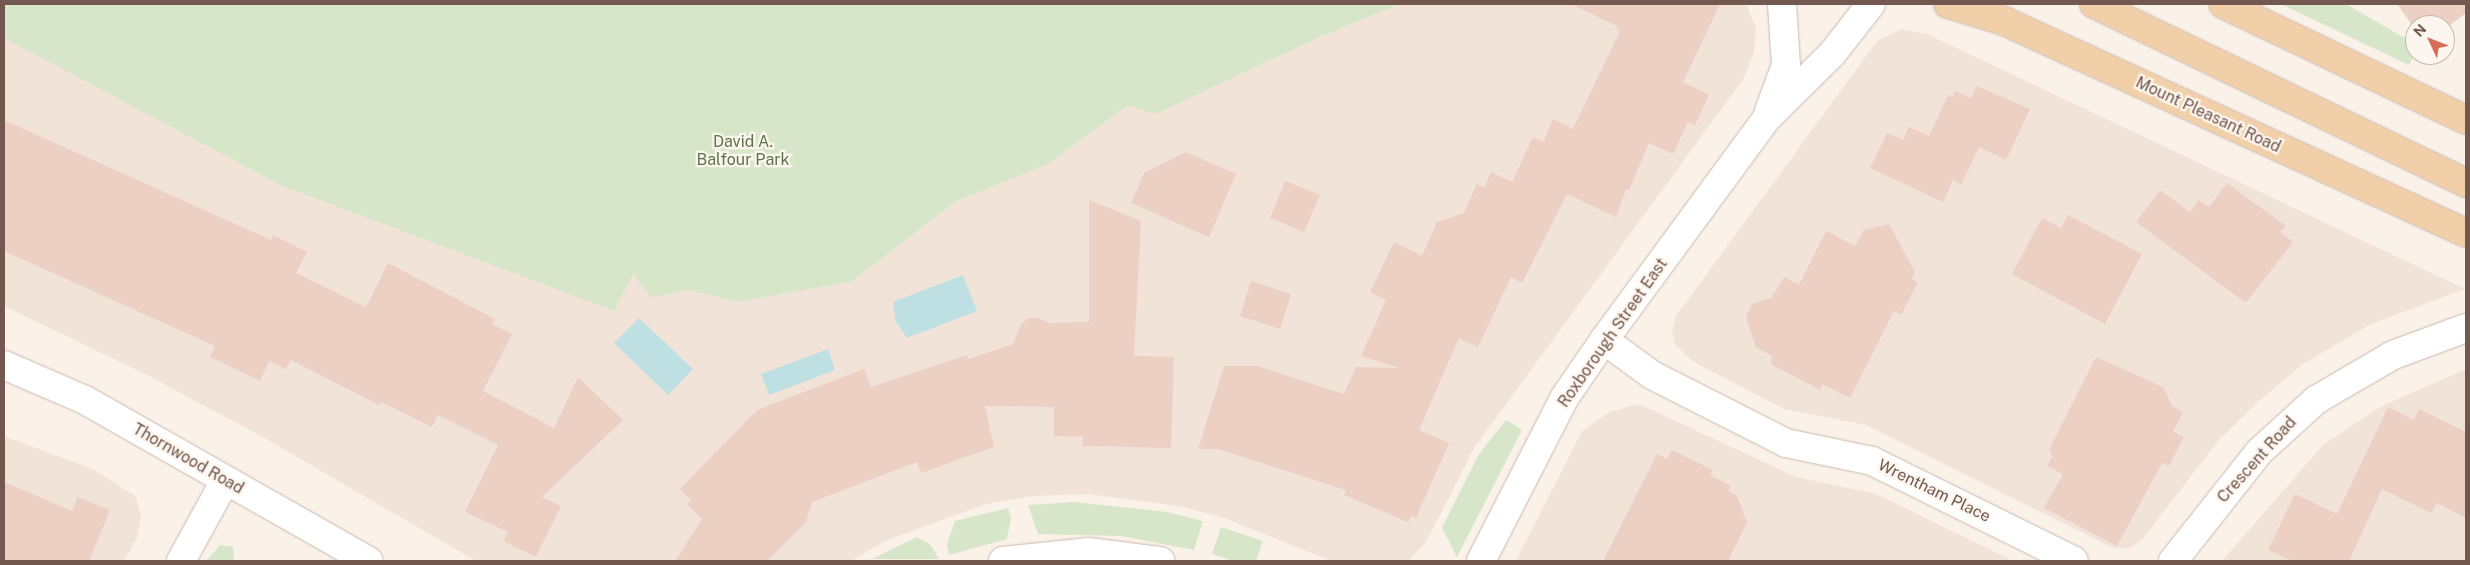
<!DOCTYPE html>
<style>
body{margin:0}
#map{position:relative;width:2470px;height:565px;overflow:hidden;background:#faf2e9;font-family:"Public Sans",sans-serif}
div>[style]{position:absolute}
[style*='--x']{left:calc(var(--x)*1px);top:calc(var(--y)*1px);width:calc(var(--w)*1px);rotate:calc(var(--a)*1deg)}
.residential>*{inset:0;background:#f1e3d8}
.green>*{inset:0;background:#d7e6c9}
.water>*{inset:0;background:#bfe0e2}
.building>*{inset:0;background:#ecd0c4}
.roads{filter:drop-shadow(0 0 1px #cbb9b0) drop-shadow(0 0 1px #cbb9b0)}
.minor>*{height:28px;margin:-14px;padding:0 14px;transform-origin:14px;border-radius:14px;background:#fff}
.major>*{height:28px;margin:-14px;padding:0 14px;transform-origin:14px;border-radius:14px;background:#f1d0a9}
span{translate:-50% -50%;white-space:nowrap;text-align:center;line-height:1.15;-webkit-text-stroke:4.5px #fdf6ef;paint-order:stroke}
.street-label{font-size:16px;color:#72584f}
.park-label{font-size:16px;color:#5a7649}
.frame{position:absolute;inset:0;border:5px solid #72584f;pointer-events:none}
.north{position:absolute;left:2405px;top:15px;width:50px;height:50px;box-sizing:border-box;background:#fdf6ef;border:1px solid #c5b7af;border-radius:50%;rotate:313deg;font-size:14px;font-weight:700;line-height:20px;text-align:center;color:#72584f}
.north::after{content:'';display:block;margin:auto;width:18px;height:22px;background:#d66c5c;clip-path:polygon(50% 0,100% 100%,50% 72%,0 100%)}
</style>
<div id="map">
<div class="residential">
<i style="clip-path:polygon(1400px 4px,1746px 4px,1756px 28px,1754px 52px,1744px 78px,1474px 448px,1426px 542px,1408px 561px,1331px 561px,1224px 518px,1179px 506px,1088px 494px,1033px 496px,986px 504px,887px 540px,851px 561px,476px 561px,266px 439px,147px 375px,4px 306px,4px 38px,282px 186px,614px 311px,633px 274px,652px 298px,688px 290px,737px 302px,851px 282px,955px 202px,1048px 164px,1127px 106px,1156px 114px,1320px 37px)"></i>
<i style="clip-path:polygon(1901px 29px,1927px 34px,2465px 289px,2371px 324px,2303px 364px,2259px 401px,2218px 441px,2142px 540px,2128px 549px,2111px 547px,1866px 425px,1784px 409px,1694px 362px,1675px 345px,1672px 332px,1676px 316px,1877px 41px)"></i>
<i style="clip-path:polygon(2466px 369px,2466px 561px,2222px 561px,2323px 445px,2382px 406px)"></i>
<i style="clip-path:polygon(1639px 404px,1796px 477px,1877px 494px,2013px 561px,1516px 561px,1582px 431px,1609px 412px)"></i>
<i style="clip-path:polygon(4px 436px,95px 470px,135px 496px,141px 515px,137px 538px,124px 561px,4px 561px)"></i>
</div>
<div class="green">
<i style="clip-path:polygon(4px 4px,1400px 4px,1320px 37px,1156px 114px,1127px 106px,1048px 164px,955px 202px,851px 282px,737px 302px,688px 290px,652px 298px,633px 274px,614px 311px,282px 186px,4px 38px)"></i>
<i style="clip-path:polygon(2281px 4px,2346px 4px,2415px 44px,2415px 53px,2409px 65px)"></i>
<i style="clip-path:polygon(1506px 420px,1522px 430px,1457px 557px,1442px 528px,1479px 454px)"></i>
<i style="clip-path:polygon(1074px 502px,1168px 512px,1203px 521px,1194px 550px,1121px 536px,1038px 534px,1028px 505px)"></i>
<i style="clip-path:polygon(1008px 508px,1011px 518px,1007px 539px,949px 555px,947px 544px,955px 521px)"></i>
<i style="clip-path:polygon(1221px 527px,1263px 541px,1256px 561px,1233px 561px,1212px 554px)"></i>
<i style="clip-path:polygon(917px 537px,930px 544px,939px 559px,872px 559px)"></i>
<i style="clip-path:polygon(220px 545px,233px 547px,234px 561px,206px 561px)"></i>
</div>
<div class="water">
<i style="clip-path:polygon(963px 275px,977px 311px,907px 338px,896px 322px,893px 302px)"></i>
<i style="clip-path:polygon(639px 318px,693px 369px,668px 395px,614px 343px)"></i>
<i style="clip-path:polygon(828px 349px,835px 370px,769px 395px,761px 374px)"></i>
</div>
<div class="building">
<i style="clip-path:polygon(1571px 4px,1720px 4px,1683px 82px,1709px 95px,1695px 125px,1688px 122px,1673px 154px,1649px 143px,1629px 190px,1626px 189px,1616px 217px,1567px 194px,1522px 283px,1511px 277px,1478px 347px,1459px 338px,1419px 430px,1449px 443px,1416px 518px,1411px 516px,1408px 522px,1344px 495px,1346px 490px,1218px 449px,1198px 449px,1224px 366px,1257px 366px,1344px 394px,1356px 367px,1399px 368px,1361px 356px,1386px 300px,1370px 292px,1394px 242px,1422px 256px,1437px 222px,1464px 213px,1477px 184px,1484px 188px,1491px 172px,1512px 182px,1533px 137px,1543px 142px,1553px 119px,1573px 129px,1620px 31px,1616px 29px,1617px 26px)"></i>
<i style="clip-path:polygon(2397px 4px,2466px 4px,2466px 13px,2445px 29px,2445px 25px,2415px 25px,2415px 29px)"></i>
<i style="clip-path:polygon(1977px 86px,2030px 109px,2006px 160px,1979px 147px,1961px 185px,1953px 180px,1943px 202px,1870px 168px,1887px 133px,1903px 140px,1909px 127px,1929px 136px,1948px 95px,1952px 97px,1956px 91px,1971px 98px)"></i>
<i style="clip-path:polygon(4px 120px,271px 240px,273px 235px,307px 252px,296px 273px,366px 307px,388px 263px,495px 319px,492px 324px,512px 334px,483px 391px,554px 428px,578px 377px,623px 420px,542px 497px,561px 506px,536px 557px,503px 541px,508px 532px,465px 512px,498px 445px,438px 415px,432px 427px,381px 402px,379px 405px,291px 360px,286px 369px,269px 361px,260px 381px,210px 357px,215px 346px,4px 251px)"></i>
<i style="clip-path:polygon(1186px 152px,1236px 174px,1209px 237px,1131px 203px,1144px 173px)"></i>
<i style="clip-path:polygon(1285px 181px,1320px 195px,1304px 232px,1270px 218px)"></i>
<i style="clip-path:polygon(2227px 183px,2286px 226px,2280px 232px,2293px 242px,2246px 303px,2136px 222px,2160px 190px,2190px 212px,2199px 200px,2209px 207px)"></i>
<i style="clip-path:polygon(1089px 200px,1141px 221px,1134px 356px,1174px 357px,1171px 448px,1082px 446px,1083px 437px,1054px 436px,1054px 407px,985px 406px,994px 447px,921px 473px,917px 462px,812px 502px,806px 522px,767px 561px,675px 561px,702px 519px,687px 504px,691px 501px,680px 489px,757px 410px,864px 369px,871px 387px,967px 355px,968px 359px,1013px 344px,1021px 324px,1028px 318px,1038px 318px,1050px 323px,1089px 322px)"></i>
<i style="clip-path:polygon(2068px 215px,2142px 254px,2105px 324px,2012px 274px,2042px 218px,2061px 228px)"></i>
<i style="clip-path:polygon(1889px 224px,1915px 272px,1912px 279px,1918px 282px,1901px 315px,1894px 311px,1850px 398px,1822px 384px,1820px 390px,1771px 364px,1772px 356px,1756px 347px,1746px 317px,1752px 304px,1771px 298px,1784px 277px,1799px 285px,1826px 231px,1855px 246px,1864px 230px)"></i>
<i style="clip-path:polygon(1251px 281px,1291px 294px,1280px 329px,1240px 316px)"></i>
<i style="clip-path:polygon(2096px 357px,2163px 387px,2172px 406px,2183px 412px,2173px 432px,2184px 437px,2169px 466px,2162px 463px,2117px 546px,2044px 508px,2063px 474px,2047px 466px,2052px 457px,2049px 450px)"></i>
<i style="clip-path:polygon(2388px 407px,2414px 420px,2419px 409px,2466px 432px,2466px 518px,2437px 503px,2431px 513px,2382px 489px,2349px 561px,2292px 561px,2268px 550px,2295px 494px,2337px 514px)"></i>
<i style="clip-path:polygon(1672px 450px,1713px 470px,1710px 475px,1731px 486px,1728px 491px,1737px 495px,1747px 523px,1728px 561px,1603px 561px,1657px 454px,1667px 459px)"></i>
<i style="clip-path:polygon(4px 482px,72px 511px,78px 497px,110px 510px,89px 561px,4px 561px)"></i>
</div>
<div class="roads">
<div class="minor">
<i style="--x:1769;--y:111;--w:49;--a:-69.7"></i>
<i style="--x:1786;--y:65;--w:61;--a:-93.8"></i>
<i style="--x:1604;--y:340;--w:59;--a:36.1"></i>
<i style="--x:1652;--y:375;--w:150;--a:26.9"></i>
<i style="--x:1786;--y:443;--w:88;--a:11.8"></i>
<i style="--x:1872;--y:461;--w:225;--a:26.3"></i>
<i style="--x:4;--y:365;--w:88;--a:23.4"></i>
<i style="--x:85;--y:400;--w:326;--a:29.6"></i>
<i style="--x:181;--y:561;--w:91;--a:-61.2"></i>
<i style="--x:1003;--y:561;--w:85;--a:-6"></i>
<i style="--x:1088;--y:552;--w:73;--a:7.1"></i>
<i style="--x:1481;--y:561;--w:184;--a:-62.9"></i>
<i style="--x:1565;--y:397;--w:69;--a:-55.6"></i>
<i style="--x:1604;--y:340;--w:275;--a:-53.7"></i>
<i style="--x:1767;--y:118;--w:91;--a:-44.6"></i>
<i style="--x:1832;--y:54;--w:63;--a:-52"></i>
<i style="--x:2173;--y:561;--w:140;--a:-51.7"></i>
<i style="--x:2260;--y:451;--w:76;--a:-42.3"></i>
<i style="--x:2316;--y:400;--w:89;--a:-30.3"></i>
<i style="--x:2393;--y:355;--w:78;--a:-20.3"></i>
</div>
<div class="major">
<i style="--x:1948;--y:4;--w:59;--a:16.9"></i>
<i style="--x:2004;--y:21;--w:508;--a:24.65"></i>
<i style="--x:2094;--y:4;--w:413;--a:25.7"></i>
<i style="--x:2223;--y:4;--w:269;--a:25.5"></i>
</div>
</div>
<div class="street-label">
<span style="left:2208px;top:115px;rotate:25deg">Mount Pleasant Road</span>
<span style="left:1613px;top:333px;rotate:-55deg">Roxborough Street East</span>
<span style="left:188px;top:459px;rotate:30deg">Thornwood Road</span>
<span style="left:2257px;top:460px;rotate:-48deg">Crescent Road</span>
<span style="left:1934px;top:491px;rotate:26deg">Wrentham Place</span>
</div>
<div class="park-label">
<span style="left:743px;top:151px">David A.<br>Balfour Park</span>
</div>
<div class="frame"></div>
<div class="north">N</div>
</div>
